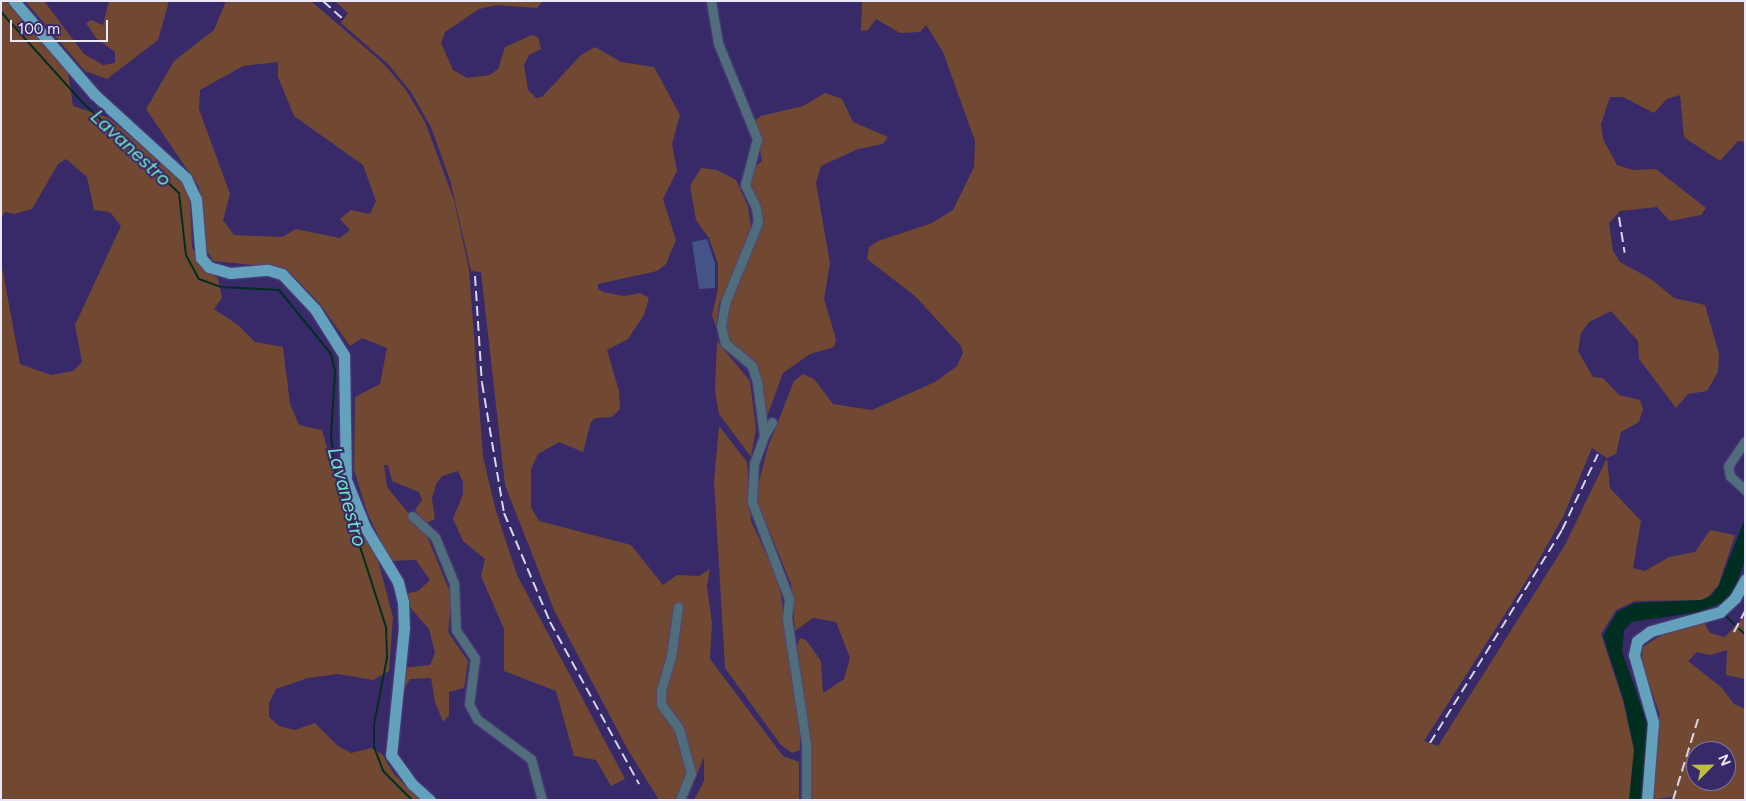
<!DOCTYPE html>
<style>
body{margin:0}
#map{position:relative;width:1746px;height:801px;overflow:hidden;background:#382968;font-family:Figtree,sans-serif}
div>[style]{position:absolute}
[style*='--x']{left:calc(var(--x)*1px);top:calc(var(--y)*1px);width:calc(var(--w)*1px);rotate:calc(var(--a)*1deg)}
.green>*{inset:0;background:#714932}
.water>*{inset:0;background:#002e21}
.stream>*{height:2px;margin:-1px;padding:0 1px;transform-origin:1px;border-radius:1px;background:#002e21}
.building>*{inset:0;background:#445489}
.roads{filter:drop-shadow(0 0 1px #51447c) drop-shadow(0 0 1px #51447c)}
.minor>*{height:9px;margin:-4.5px;padding:0 4.5px;transform-origin:4.5px;border-radius:4.5px;background:#506d7b}
.major>*{height:11px;margin:-5.5px;padding:0 5.5px;transform-origin:5.5px;border-radius:5.5px;background:#64a1bd}
.rail>*{height:2px;margin-top:-1px;transform-origin:0;background:repeating-linear-gradient(90deg,#d8d6ea 0 10px,transparent 0 15px)}
span{translate:-50% -50%;white-space:nowrap;text-align:center;line-height:1.15;-webkit-text-stroke:4px #382968;paint-order:stroke}
.water-label{font-size:20px;color:#70e4bf;font-style:italic}
.frame{position:absolute;inset:0;border:2px solid #eae9f9;pointer-events:none}
.north{position:absolute;left:1686px;top:741px;width:50px;height:50px;box-sizing:border-box;background:#382968;border:1px solid #7f76a2;border-radius:50%;rotate:67deg;font-size:14px;font-weight:700;line-height:20px;text-align:center;color:#eae9f9}
.north::after{content:'';display:block;margin:auto;width:18px;height:22px;background:#bdbf42;clip-path:polygon(50% 0,100% 100%,50% 72%,0 100%)}
.scale{position:absolute;left:10px;top:20px;width:98px;height:22px;box-sizing:border-box;border:2px solid #eae9f9;border-top:0;padding-left:6px;font-size:15px;line-height:18px;white-space:nowrap;color:#eae9f9;-webkit-text-stroke:4px #382968;paint-order:stroke}
</style>
<div id="map">
<div class="green">
<i style="clip-path:polygon(1px 1px,6px 1px,68px 72px,73px 106px,109px 118px,180px 178px,190px 198px,192px 248px,218px 279px,222px 298px,214px 309px,238px 325px,255px 342px,283px 347px,290px 404px,299px 425px,322px 430px,341px 497px,375px 549px,393px 617px,389px 671px,373px 680px,338px 674px,308px 678px,276px 689px,269px 703px,269px 717px,279px 726px,295px 730px,315px 723px,338px 746px,351px 753px,371px 748px,382px 754px,394px 774px,421px 800px,1px 800px,1px 262px,20px 364px,51px 375px,73px 371px,82px 362px,75px 325px,121px 226px,110px 212px,94px 210px,87px 177px,66px 159px,58px 164px,32px 209px,14px 214px,5px 212px,1px 218px)"></i>
<i style="clip-path:polygon(25px 1px,44px 1px,84px 54px,103px 65px,115px 63px,115px 52px,96px 38px,86px 23px,91px 20px,103px 25px,109px 1px,169px 1px,158px 40px,107px 79px,85px 71px)"></i>
<i style="clip-path:polygon(evenodd,226px 1px,311px 1px,384px 64px,406px 90px,425px 122px,454px 200px,469px 269px,483px 457px,496px 511px,517px 575px,625px 779px,611px 786px,596px 760px,574px 756px,556px 691px,504px 671px,504px 629px,481px 576px,485px 559px,463px 541px,453px 519px,463px 494px,463px 482px,458px 471px,442px 476px,436px 484px,432px 498px,435px 519px,424px 524px,415px 510px,422px 500px,419px 492px,392px 481px,388px 465px,384px 465px,387px 487px,427px 536px,452px 597px,448px 632px,468px 661px,464px 688px,449px 692px,449px 715px,443px 722px,435px 702px,431px 678px,410px 679px,401px 694px,401px 668px,430px 665px,435px 653px,429px 629px,408px 605px,405px 594px,418px 591px,430px 580px,416px 560px,390px 561px,367px 512px,354px 470px,355px 397px,380px 384px,387px 348px,362px 338px,350px 346px,320px 304px,285px 268px,213px 261px,206px 249px,199px 187px,146px 109px,174px 61px,214px 30px,226px 1px,278px 62px,278px 77px,294px 116px,363px 165px,376px 201px,370px 214px,351px 210px,340px 219px,350px 230px,340px 238px,296px 229px,282px 237px,234px 235px,223px 220px,230px 194px,199px 109px,200px 90px,243px 66px,278px 62px)"></i>
<i style="clip-path:polygon(335px 1px,543px 1px,537px 8px,497px 5px,479px 9px,445px 32px,441px 43px,453px 70px,467px 78px,490px 75px,498px 69px,505px 47px,532px 35px,538px 37px,541px 49px,529px 55px,524px 65px,528px 90px,536px 98px,542px 97px,581px 55px,595px 47px,621px 62px,654px 67px,680px 115px,672px 144px,677px 171px,663px 199px,676px 240px,666px 264px,657px 271px,598px 284px,598px 289px,603px 292px,624px 296px,640px 293px,649px 298px,644px 315px,628px 339px,607px 350px,619px 391px,620px 409px,612px 417px,595px 418px,591px 422px,583px 452px,559px 442px,538px 454px,531px 469px,531px 507px,539px 521px,631px 545px,663px 585px,677px 575px,699px 576px,710px 569px,707px 586px,712px 623px,710px 659px,783px 756px,799px 762px,799px 800px,694px 800px,704px 781px,704px 757px,691px 789px,676px 800px,659px 800px,628px 750px,554px 610px,505px 485px,481px 272px,471px 271px,450px 180px,431px 127px,411px 92px,388px 64px,341px 23px,348px 13px)"></i>
<i style="clip-path:polygon(evenodd,862px 1px,1745px 1px,1745px 142px,1738px 141px,1720px 161px,1691px 142px,1684px 137px,1680px 95px,1667px 99px,1654px 113px,1623px 97px,1610px 97px,1601px 124px,1603px 139px,1617px 165px,1633px 170px,1656px 169px,1706px 208px,1701px 215px,1670px 221px,1657px 207px,1620px 211px,1609px 223px,1613px 251px,1620px 262px,1651px 279px,1674px 298px,1705px 305px,1719px 354px,1718px 372px,1707px 391px,1688px 394px,1676px 408px,1639px 359px,1638px 341px,1611px 311px,1589px 322px,1581px 333px,1578px 351px,1593px 377px,1603px 378px,1619px 395px,1640px 400px,1643px 409px,1639px 422px,1621px 432px,1616px 454px,1607px 458px,1610px 488px,1641px 521px,1633px 568px,1645px 571px,1669px 557px,1695px 552px,1710px 530px,1735px 535px,1718px 586px,1705px 600px,1635px 601px,1616px 610px,1601px 634px,1623px 701px,1635px 755px,1631px 800px,811px 800px,797px 645px,800px 638px,806px 640px,821px 661px,823px 693px,844px 679px,850px 658px,836px 622px,813px 618px,795px 631px,791px 584px,758px 504px,758px 485px,768px 447px,794px 381px,803px 374px,814px 379px,833px 404px,872px 410px,935px 382px,957px 366px,963px 353px,961px 346px,915px 296px,867px 259px,869px 247px,878px 241px,932px 223px,953px 210px,974px 167px,975px 141px,943px 52px,926px 25px,920px 32px,900px 33px,876px 19px,868px 30px,861px 31px,862px 1px,1592px 448px,1607px 458px,1565px 545px,1438px 746px,1424px 741px,1533px 570px,1563px 517px,1592px 448px)"></i>
<i style="clip-path:polygon(825px 93px,842px 99px,853px 122px,888px 137px,883px 144px,858px 149px,821px 166px,816px 183px,830px 263px,824px 299px,836px 339px,834px 347px,810px 354px,783px 373px,766px 419px,759px 375px,730px 344px,725px 328px,727px 310px,760px 223px,749px 187px,752px 169px,762px 161px,754px 121px,761px 116px,803px 106px)"></i>
<i style="clip-path:polygon(701px 168px,717px 170px,736px 180px,748px 206px,751px 227px,734px 276px,719px 304px,716px 327px,712px 315px,718px 289px,718px 264px,709px 238px,696px 220px,690px 186px)"></i>
<i style="clip-path:polygon(717px 341px,750px 381px,756px 429px,751px 457px,719px 414px,715px 391px)"></i>
<i style="clip-path:polygon(719px 426px,747px 462px,751px 521px,779px 580px,800px 733px,800px 750px,792px 753px,781px 745px,725px 668px,714px 481px)"></i>
<i style="clip-path:polygon(evenodd,1745px 616px,1745px 679px,1726px 675px,1727px 650px,1710px 655px,1697px 652px,1688px 661px,1721px 687px,1734px 704px,1745px 709px,1745px 800px,1675px 800px,1671px 797px,1650px 800px,1656px 722px,1660px 715px,1641px 663px,1643px 647px,1666px 632px,1704px 622px,1710px 633px,1725px 637px,1745px 616px,1696px 751px,1726px 751px,1726px 781px,1696px 781px,1696px 751px)"></i>
</div>
<div class="water">
<i style="clip-path:polygon(1745px 518px,1745px 560px,1735px 589px,1725px 602px,1699px 612px,1632px 622px,1624px 630px,1622px 652px,1650px 730px,1641px 800px,1629px 800px,1634px 749px,1624px 701px,1603px 636px,1617px 612px,1634px 603px,1701px 600px,1712px 595px,1719px 585px)"></i>
</div>
<div class="stream">
<i style="--x:1;--y:12;--w:121;--a:48"></i>
<i style="--x:82;--y:102;--w:133;--a:43.2"></i>
<i style="--x:179;--y:193;--w:62;--a:83.6"></i>
<i style="--x:186;--y:255;--w:27;--a:62"></i>
<i style="--x:199;--y:279;--w:23;--a:20"></i>
<i style="--x:221;--y:287;--w:58;--a:3"></i>
<i style="--x:279;--y:290;--w:82;--a:50.9"></i>
<i style="--x:331;--y:354;--w:18;--a:77"></i>
<i style="--x:335;--y:372;--w:63;--a:93.6"></i>
<i style="--x:331;--y:435;--w:31;--a:84"></i>
<i style="--x:334;--y:466;--w:169;--a:72.1"></i>
<i style="--x:386;--y:627;--w:31;--a:88"></i>
<i style="--x:387;--y:658;--w:67;--a:101.1"></i>
<i style="--x:374;--y:724;--w:23;--a:90"></i>
<i style="--x:374;--y:747;--w:26;--a:69"></i>
<i style="--x:383;--y:771;--w:41;--a:45"></i>
<i style="--x:1725;--y:615;--w:13;--a:45"></i>
<i style="--x:1739;--y:629;--w:8;--a:40"></i>
</div>
<div class="building">
<i style="clip-path:polygon(707px 239px,715px 263px,715px 288px,699px 289px,692px 242px)"></i>
</div>
<div class="roads">
<div class="minor">
<i style="--x:711;--y:1;--w:43;--a:80.5"></i>
<i style="--x:718;--y:43;--w:104;--a:67.9"></i>
<i style="--x:757;--y:139;--w:48;--a:104.6"></i>
<i style="--x:745;--y:185;--w:25;--a:64"></i>
<i style="--x:756;--y:208;--w:14;--a:82"></i>
<i style="--x:758;--y:222;--w:87;--a:112.2"></i>
<i style="--x:725;--y:303;--w:23;--a:100"></i>
<i style="--x:721;--y:326;--w:17;--a:77"></i>
<i style="--x:725;--y:343;--w:35;--a:40"></i>
<i style="--x:752;--y:366;--w:17;--a:73"></i>
<i style="--x:757;--y:382;--w:54;--a:82.6"></i>
<i style="--x:764;--y:436;--w:29;--a:110"></i>
<i style="--x:754;--y:463;--w:39;--a:93"></i>
<i style="--x:752;--y:502;--w:104;--a:69.1"></i>
<i style="--x:789;--y:599;--w:19;--a:96"></i>
<i style="--x:787;--y:618;--w:127;--a:81.4"></i>
<i style="--x:806;--y:744;--w:56;--a:90"></i>
<i style="--x:764;--y:436;--w:16;--a:-60"></i>
<i style="--x:1745;--y:441;--w:30;--a:124"></i>
<i style="--x:1728;--y:466;--w:10;--a:79"></i>
<i style="--x:1730;--y:476;--w:21;--a:43"></i>
<i style="--x:412;--y:516;--w:31;--a:42"></i>
<i style="--x:435;--y:537;--w:50;--a:67.6"></i>
<i style="--x:454;--y:583;--w:47;--a:87.6"></i>
<i style="--x:456;--y:630;--w:34;--a:56"></i>
<i style="--x:475;--y:658;--w:46;--a:97.4"></i>
<i style="--x:469;--y:704;--w:17;--a:62"></i>
<i style="--x:477;--y:719;--w:67;--a:36.5"></i>
<i style="--x:531;--y:759;--w:42;--a:75"></i>
<i style="--x:678;--y:607;--w:49;--a:98.1"></i>
<i style="--x:671;--y:656;--w:35;--a:106"></i>
<i style="--x:661;--y:690;--w:14;--a:90"></i>
<i style="--x:661;--y:704;--w:31;--a:54"></i>
<i style="--x:679;--y:729;--w:46;--a:74.7"></i>
<i style="--x:691;--y:773;--w:29;--a:112"></i>
</div>
<div class="major">
<i style="--x:14;--y:1;--w:123;--a:49.3"></i>
<i style="--x:94;--y:94;--w:125;--a:42.4"></i>
<i style="--x:186;--y:178;--w:23;--a:65"></i>
<i style="--x:196;--y:199;--w:59;--a:85.2"></i>
<i style="--x:201;--y:258;--w:12;--a:48"></i>
<i style="--x:209;--y:267;--w:22;--a:16"></i>
<i style="--x:230;--y:273;--w:38;--a:-5"></i>
<i style="--x:268;--y:270;--w:15;--a:16"></i>
<i style="--x:282;--y:274;--w:48;--a:46.7"></i>
<i style="--x:315;--y:309;--w:54;--a:57.8"></i>
<i style="--x:344;--y:355;--w:125;--a:89.1"></i>
<i style="--x:346;--y:480;--w:51;--a:68"></i>
<i style="--x:365;--y:527;--w:64;--a:59"></i>
<i style="--x:398;--y:582;--w:21;--a:76"></i>
<i style="--x:403;--y:602;--w:26;--a:88"></i>
<i style="--x:404;--y:628;--w:128;--a:95.8"></i>
<i style="--x:391;--y:755;--w:36;--a:54"></i>
<i style="--x:412;--y:784;--w:24;--a:42"></i>
<i style="--x:1647;--y:800;--w:78;--a:-85.6"></i>
<i style="--x:1653;--y:722;--w:70;--a:-105.8"></i>
<i style="--x:1634;--y:655;--w:14;--a:-78"></i>
<i style="--x:1637;--y:641;--w:17;--a:-36"></i>
<i style="--x:1651;--y:631;--w:72;--a:-15.4"></i>
<i style="--x:1720;--y:612;--w:21;--a:-43"></i>
<i style="--x:1735;--y:598;--w:21;--a:-61"></i>
</div>
</div>
<div class="rail">
<i style="--x:323;--y:1;--w:28;--a:42"></i>
<i style="--x:1619;--y:217;--w:36;--a:81"></i>
<i style="--x:475;--y:276;--w:107;--a:86.3"></i>
<i style="--x:482;--y:383;--w:132;--a:80.4"></i>
<i style="--x:504;--y:513;--w:118;--a:67.1"></i>
<i style="--x:550;--y:622;--w:185;--a:61.2"></i>
<i style="--x:1734;--y:632;--w:24;--a:-62"></i>
<i style="--x:1430;--y:743;--w:251;--a:-58.2"></i>
<i style="--x:1562;--y:530;--w:84;--a:-64.7"></i>
<i style="--x:1673;--y:800;--w:88;--a:-72.8"></i>
</div>
<div class="water-label">
<span style="left:131px;top:148px;rotate:43deg">Lavanestro</span>
<span style="left:347px;top:497px;rotate:75deg">Lavanestro</span>
</div>
<div class="frame"></div>
<div class="north">N</div>
<div class="scale">100 m</div>
</div>
